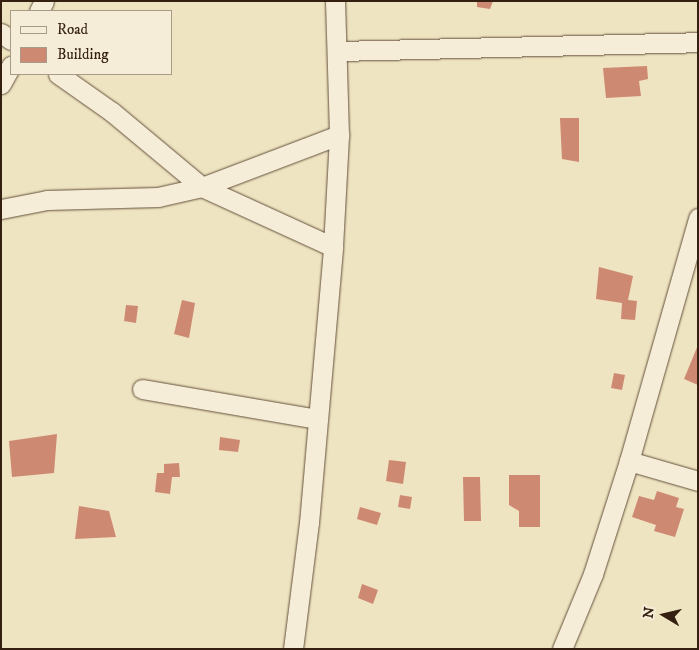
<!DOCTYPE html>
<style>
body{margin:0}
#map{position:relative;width:699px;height:650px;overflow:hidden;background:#efe4c1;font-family:"IM FELL DW Pica",serif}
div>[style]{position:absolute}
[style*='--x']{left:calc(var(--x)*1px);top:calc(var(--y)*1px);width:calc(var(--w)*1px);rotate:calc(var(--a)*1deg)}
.building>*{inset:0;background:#ce8973}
.roads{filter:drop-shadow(0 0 1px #64503c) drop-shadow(0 0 1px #64503c)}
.minor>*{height:19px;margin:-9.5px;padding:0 9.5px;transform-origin:9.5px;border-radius:9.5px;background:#f5edd7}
span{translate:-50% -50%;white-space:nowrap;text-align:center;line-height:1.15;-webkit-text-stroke:4.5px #f5edd7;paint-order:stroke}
.frame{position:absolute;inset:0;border:2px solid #351f10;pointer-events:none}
.legend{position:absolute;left:10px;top:10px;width:162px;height:65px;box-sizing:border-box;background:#f5edd7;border:1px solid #a89b87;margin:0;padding:6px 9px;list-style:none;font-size:15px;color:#351f10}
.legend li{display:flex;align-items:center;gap:10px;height:25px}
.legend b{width:25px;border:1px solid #a89b87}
.north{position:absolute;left:639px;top:590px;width:50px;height:50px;-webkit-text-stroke:4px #f5edd7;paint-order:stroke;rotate:279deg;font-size:14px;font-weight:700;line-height:20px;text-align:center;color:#351f10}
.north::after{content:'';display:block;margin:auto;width:18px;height:22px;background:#351f10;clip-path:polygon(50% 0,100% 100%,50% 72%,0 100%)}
</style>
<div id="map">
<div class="building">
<i style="clip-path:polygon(477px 1px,493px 1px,490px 9px,477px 7px)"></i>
<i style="clip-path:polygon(647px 66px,648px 79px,639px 81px,641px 96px,606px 98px,603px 68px)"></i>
<i style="clip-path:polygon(560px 118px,579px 118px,579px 162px,562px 159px)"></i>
<i style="clip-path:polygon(599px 267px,633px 276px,628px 300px,637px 301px,635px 320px,621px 319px,622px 303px,596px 299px)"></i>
<i style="clip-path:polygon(182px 300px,195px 303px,189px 338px,174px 334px)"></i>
<i style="clip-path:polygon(126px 305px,138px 306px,136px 323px,124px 321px)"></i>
<i style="clip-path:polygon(698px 345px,698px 385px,684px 379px)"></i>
<i style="clip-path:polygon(614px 373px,625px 375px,622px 390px,611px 388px)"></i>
<i style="clip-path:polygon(57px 434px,54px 473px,12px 477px,9px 441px)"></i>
<i style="clip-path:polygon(220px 437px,240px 440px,238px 452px,219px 450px)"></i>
<i style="clip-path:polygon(389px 460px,406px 462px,403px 484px,386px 481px)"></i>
<i style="clip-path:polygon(179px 463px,180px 477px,172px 477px,170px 494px,155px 492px,157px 473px,164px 473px,164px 464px)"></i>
<i style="clip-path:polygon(509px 475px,540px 475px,540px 527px,519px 527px,519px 511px,509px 505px)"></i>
<i style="clip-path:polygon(463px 477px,480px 477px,481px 521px,464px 521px)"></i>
<i style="clip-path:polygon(657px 491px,679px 498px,676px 507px,684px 509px,675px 537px,654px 531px,656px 525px,632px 517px,639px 496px,654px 500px)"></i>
<i style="clip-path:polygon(400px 495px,412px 497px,410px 509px,398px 507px)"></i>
<i style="clip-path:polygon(79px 506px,109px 511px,116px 537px,75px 539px)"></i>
<i style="clip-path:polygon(360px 507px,381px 513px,377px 525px,357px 519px)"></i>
<i style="clip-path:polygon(362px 584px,378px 590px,373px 604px,358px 598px)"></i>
</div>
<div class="roads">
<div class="minor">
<i style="--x:39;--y:11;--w:11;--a:-63"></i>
<i style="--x:1;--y:33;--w:12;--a:35"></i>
<i style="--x:338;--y:51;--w:360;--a:-1.4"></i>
<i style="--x:58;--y:74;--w:66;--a:35.1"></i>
<i style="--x:112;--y:112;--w:117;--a:39.8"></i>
<i style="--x:202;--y:187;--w:144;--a:24.6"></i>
<i style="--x:1;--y:84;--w:21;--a:-61"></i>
<i style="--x:1;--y:209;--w:47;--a:-11.1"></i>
<i style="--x:47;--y:200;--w:111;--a:-1.5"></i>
<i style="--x:158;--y:197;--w:45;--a:-12.8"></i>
<i style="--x:202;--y:187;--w:147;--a:-20.8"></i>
<i style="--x:142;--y:389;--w:178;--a:9.7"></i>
<i style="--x:629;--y:461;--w:253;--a:-74.1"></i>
<i style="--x:293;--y:649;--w:127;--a:-82.8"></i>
<i style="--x:309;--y:523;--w:277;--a:-85"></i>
<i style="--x:333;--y:247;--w:112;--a:-86.9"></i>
<i style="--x:339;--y:135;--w:134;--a:-91.7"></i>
<i style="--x:562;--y:649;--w:81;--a:-67.5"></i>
<i style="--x:593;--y:574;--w:119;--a:-72.3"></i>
<i style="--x:629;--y:461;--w:72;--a:16.2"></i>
</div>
</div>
<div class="frame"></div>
<ul class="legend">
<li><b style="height:6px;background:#f5edd7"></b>Road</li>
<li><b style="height:14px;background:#ce8973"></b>Building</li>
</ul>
<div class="north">N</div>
</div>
